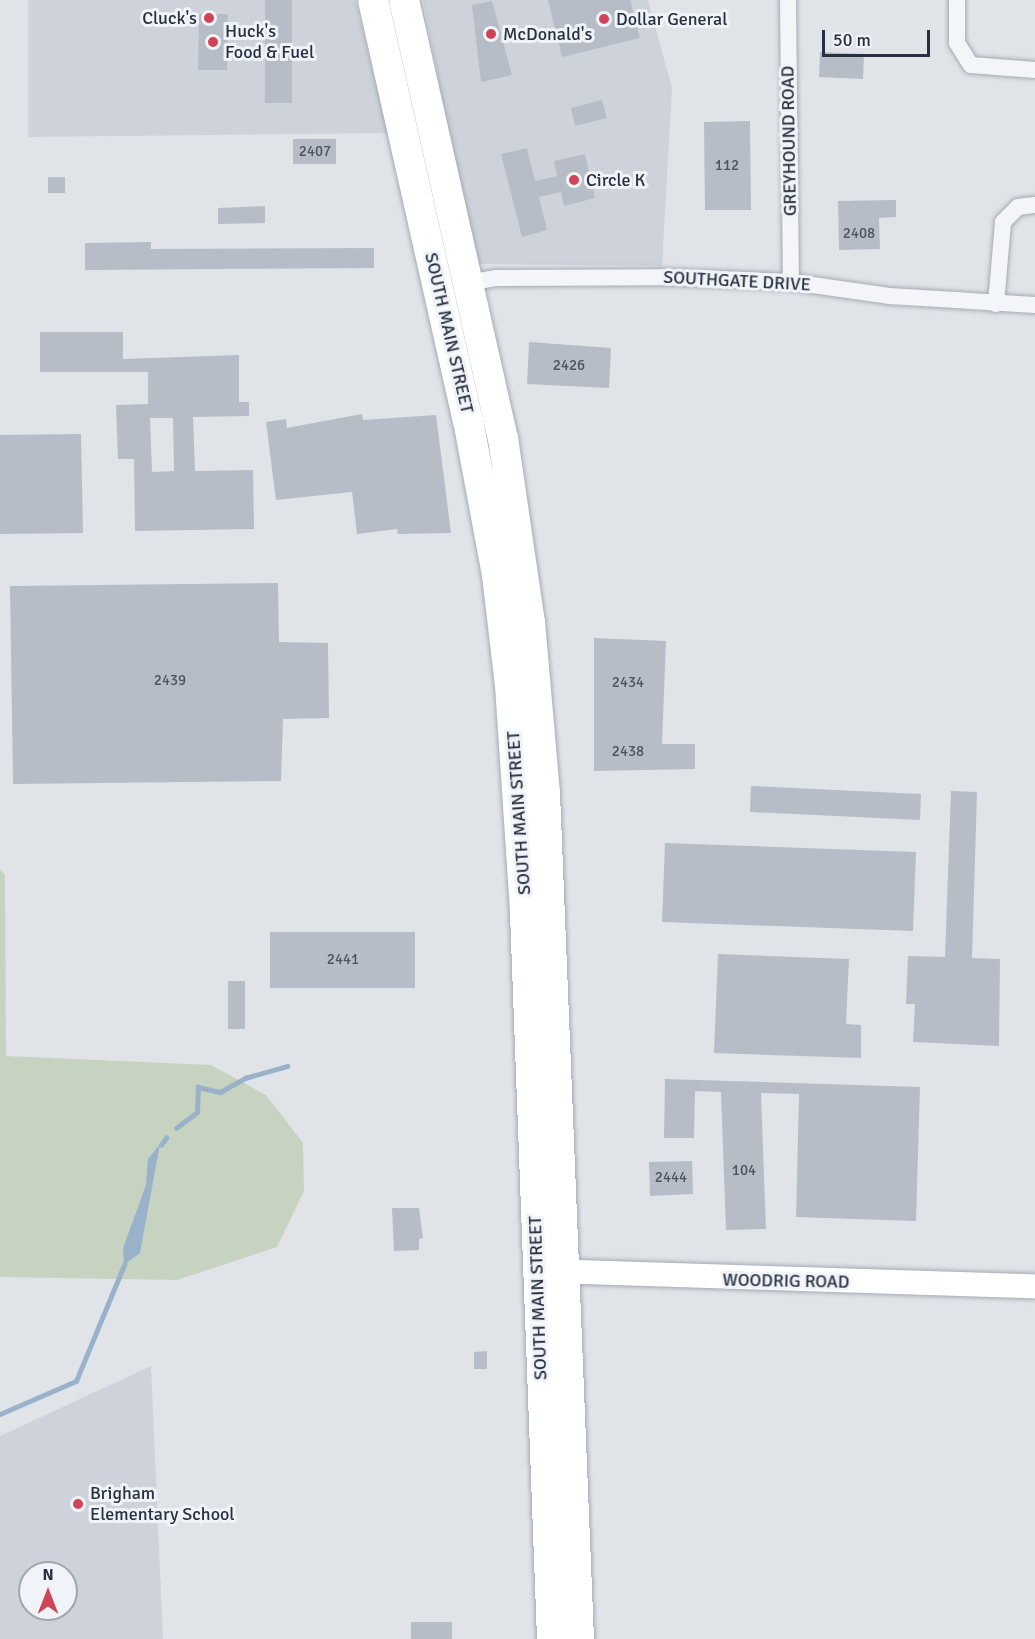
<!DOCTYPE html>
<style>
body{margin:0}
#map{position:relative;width:1035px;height:1639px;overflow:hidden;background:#e0e4e9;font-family:Signika,sans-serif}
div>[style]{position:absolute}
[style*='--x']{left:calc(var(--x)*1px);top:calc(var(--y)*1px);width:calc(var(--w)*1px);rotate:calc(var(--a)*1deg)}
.built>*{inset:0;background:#ced3db}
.green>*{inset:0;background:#c6d3c1}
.water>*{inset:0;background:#9ab1ca}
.stream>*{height:4.5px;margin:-2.25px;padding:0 2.25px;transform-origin:2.25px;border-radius:2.25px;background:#9ab1ca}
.building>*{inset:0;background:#b7bdc6}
.roads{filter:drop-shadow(0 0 2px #a5abb3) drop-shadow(0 0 2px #a5abb3)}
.street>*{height:16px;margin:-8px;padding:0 8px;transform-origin:8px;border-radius:8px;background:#f3f5f8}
.secondary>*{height:24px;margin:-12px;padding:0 12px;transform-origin:12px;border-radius:12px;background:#fff}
.highway>*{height:30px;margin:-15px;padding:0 15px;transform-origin:15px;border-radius:15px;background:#fff}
.dots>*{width:16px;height:16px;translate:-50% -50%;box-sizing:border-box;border:3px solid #f0f3f7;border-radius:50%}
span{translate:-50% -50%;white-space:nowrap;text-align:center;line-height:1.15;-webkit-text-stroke:6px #f0f3f7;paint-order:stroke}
.number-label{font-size:15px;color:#4c5462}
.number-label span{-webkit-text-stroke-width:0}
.poi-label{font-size:18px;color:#283141}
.right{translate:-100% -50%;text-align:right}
.left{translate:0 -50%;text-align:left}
.street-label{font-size:18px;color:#283141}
.north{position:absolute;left:18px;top:1561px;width:60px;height:60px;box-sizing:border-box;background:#f0f3f7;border:2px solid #a0a5ae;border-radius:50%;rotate:0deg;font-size:16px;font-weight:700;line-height:24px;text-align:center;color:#283141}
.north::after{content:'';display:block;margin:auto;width:21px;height:27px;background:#d14357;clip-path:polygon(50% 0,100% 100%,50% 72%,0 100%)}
.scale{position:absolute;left:822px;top:30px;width:108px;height:27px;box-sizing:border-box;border:3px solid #283141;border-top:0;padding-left:8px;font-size:18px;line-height:21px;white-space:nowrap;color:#283141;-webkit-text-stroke:4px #f0f3f7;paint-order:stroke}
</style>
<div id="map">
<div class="built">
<i style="clip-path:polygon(28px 0,355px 0,388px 133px,28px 137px)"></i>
<i style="clip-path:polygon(423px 0,648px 0,672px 88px,662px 266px,479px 264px,473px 257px)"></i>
<i style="clip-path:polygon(evenodd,151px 1366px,163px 1639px,0 1639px,0 1436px,151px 1366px,30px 1573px,66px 1573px,66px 1609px,30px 1609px,30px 1573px)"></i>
</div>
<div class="green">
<i style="clip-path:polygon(0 869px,5px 875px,6px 1056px,211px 1065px,266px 1095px,303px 1143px,304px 1191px,277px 1247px,177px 1280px,0 1277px)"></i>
</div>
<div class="water">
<i style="clip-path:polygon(160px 1144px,140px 1253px,124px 1265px,123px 1248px,146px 1185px,148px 1159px)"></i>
</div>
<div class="stream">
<i style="--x:176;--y:1128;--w:26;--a:-37"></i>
<i style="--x:197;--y:1112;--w:25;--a:-88"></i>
<i style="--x:198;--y:1087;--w:23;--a:13"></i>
<i style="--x:220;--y:1092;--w:29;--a:-29"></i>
<i style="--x:245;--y:1078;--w:44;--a:-15.9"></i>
<i style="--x:161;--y:1145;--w:9;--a:-54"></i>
<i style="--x:0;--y:1414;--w:83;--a:-23.5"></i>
<i style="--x:76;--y:1381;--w:126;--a:-67.5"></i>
</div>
<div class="building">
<i style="clip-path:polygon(265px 0,292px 0,292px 103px,265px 103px)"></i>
<i style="clip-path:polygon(548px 0,630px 0,640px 38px,562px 57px)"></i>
<i style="clip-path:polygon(492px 1px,512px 75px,481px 82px,472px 5px)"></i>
<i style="clip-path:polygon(199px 14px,228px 14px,227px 70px,198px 70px)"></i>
<i style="clip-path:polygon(820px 52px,864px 54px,863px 79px,819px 77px)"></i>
<i style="clip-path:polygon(602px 100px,607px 118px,575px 126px,571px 108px)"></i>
<i style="clip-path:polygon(750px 121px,751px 210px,705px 210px,704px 122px)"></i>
<i style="clip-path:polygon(293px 139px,336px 139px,336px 164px,293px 164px)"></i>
<i style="clip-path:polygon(527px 148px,535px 181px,557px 176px,554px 161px,585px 154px,595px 198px,564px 206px,561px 192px,539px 197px,547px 230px,522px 237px,501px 154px)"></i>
<i style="clip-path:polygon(48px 177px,65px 177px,65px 193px,48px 193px)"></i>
<i style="clip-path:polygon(896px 200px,896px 217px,879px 218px,880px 249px,839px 250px,838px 201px)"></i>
<i style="clip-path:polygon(265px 206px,265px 223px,218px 224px,218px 208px)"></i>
<i style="clip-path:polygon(151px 242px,151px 249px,374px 248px,374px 268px,85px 270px,85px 243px)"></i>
<i style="clip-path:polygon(evenodd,40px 332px,123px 332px,123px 359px,239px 355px,239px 402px,249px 402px,249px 416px,193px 417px,195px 471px,253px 470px,254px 529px,135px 531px,134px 459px,118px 459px,116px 405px,148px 404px,148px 372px,40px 372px,40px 332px,150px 418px,173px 418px,174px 471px,152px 472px,150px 418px)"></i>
<i style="clip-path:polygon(529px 342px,611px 348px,609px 388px,527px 384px)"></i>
<i style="clip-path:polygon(362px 414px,363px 420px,436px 415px,451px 533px,398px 534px,397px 529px,357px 534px,352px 492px,276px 500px,266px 422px,286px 419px,287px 428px)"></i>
<i style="clip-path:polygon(81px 434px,83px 533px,0 534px,0 435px)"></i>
<i style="clip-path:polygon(278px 583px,279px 642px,328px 643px,329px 718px,283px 719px,281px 781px,13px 784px,10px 586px)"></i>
<i style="clip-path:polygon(594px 638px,666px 641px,662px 744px,695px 744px,695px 769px,594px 771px)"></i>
<i style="clip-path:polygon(751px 786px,921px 794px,920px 820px,750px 812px)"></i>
<i style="clip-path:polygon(951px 791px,977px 792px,972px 958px,1000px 959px,999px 1046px,913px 1042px,915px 1004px,906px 1004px,908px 956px,945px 957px)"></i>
<i style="clip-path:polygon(665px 843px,916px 852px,913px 931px,662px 922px)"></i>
<i style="clip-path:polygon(270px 932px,415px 932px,415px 988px,270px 988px)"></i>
<i style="clip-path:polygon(718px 954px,849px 959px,846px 1024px,861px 1025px,861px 1058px,714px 1053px)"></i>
<i style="clip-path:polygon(228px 981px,245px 981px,245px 1029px,228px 1029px)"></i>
<i style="clip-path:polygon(665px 1079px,920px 1087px,916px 1221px,796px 1217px,799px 1094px,761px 1093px,766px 1229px,726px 1230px,721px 1092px,695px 1091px,694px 1138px,664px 1138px)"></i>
<i style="clip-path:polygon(692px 1161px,693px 1194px,650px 1196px,649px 1162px)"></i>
<i style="clip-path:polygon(392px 1208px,419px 1208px,423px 1238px,419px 1239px,419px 1250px,394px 1251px)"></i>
<i style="clip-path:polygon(487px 1351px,487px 1369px,474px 1369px,474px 1352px)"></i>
<i style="clip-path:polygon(411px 1622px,452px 1622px,452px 1639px,411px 1639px)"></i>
</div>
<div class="roads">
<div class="street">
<i style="--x:788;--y:0;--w:282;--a:89.4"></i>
<i style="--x:957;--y:0;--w:43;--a:90"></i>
<i style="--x:957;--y:43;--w:26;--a:58"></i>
<i style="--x:971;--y:65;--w:64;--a:4.5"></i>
<i style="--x:462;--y:284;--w:35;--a:-10"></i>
<i style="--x:496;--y:278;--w:167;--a:-0.3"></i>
<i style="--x:663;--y:277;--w:128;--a:2.2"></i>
<i style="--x:791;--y:282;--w:99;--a:8.1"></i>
<i style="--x:889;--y:296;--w:146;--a:3.5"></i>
<i style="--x:996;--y:304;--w:82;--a:-85.1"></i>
<i style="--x:1003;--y:222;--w:21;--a:-45"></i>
<i style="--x:1018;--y:207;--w:17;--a:-7"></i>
</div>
<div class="secondary">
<i style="--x:549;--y:1271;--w:486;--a:1.8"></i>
</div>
<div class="highway">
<i style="--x:373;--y:0;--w:431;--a:77.3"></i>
<i style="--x:468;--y:420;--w:158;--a:79.4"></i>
<i style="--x:497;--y:575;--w:111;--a:83.3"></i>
<i style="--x:510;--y:685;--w:228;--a:86.2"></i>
<i style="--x:525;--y:913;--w:727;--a:87.87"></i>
<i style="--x:404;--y:0;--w:449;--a:77.3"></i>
<i style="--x:503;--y:438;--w:186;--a:81.7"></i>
<i style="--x:530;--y:622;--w:172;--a:85"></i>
<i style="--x:545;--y:793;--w:847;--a:87.7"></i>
</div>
</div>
<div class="dots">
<i style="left:209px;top:18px;background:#d14357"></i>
<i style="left:604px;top:19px;background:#d14357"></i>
<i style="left:491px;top:34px;background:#d14357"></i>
<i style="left:213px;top:42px;background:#d14357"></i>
<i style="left:574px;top:180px;background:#d14357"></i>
<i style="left:78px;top:1504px;background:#d14357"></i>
</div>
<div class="number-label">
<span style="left:315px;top:152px">2407</span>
<span style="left:727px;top:166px">112</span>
<span style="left:859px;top:234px">2408</span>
<span style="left:569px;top:366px">2426</span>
<span style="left:170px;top:681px">2439</span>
<span style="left:628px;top:683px">2434</span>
<span style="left:628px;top:752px">2438</span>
<span style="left:343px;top:960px">2441</span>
<span style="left:744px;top:1171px">104</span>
<span style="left:671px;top:1178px">2444</span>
</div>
<div class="poi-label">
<span class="right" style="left:197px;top:18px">Cluck's</span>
<span class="left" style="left:616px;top:19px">Dollar General</span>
<span class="left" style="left:225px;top:42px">Huck's<br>Food &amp; Fuel</span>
<span class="left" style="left:503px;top:34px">McDonald's</span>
<span class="left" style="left:586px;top:180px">Circle K</span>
<span class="left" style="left:90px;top:1504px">Brigham<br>Elementary School</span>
</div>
<div class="street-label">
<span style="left:789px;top:141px;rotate:-91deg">GREYHOUND ROAD</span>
<span style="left:737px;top:281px;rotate:3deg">SOUTHGATE DRIVE</span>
<span style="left:449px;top:333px;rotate:77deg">SOUTH MAIN STREET</span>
<span style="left:519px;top:813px;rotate:-94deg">SOUTH MAIN STREET</span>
<span style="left:786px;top:1281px;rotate:1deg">WOODRIG ROAD</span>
<span style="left:538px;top:1298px;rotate:-92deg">SOUTH MAIN STREET</span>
</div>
<div class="north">N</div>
<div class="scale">50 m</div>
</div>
